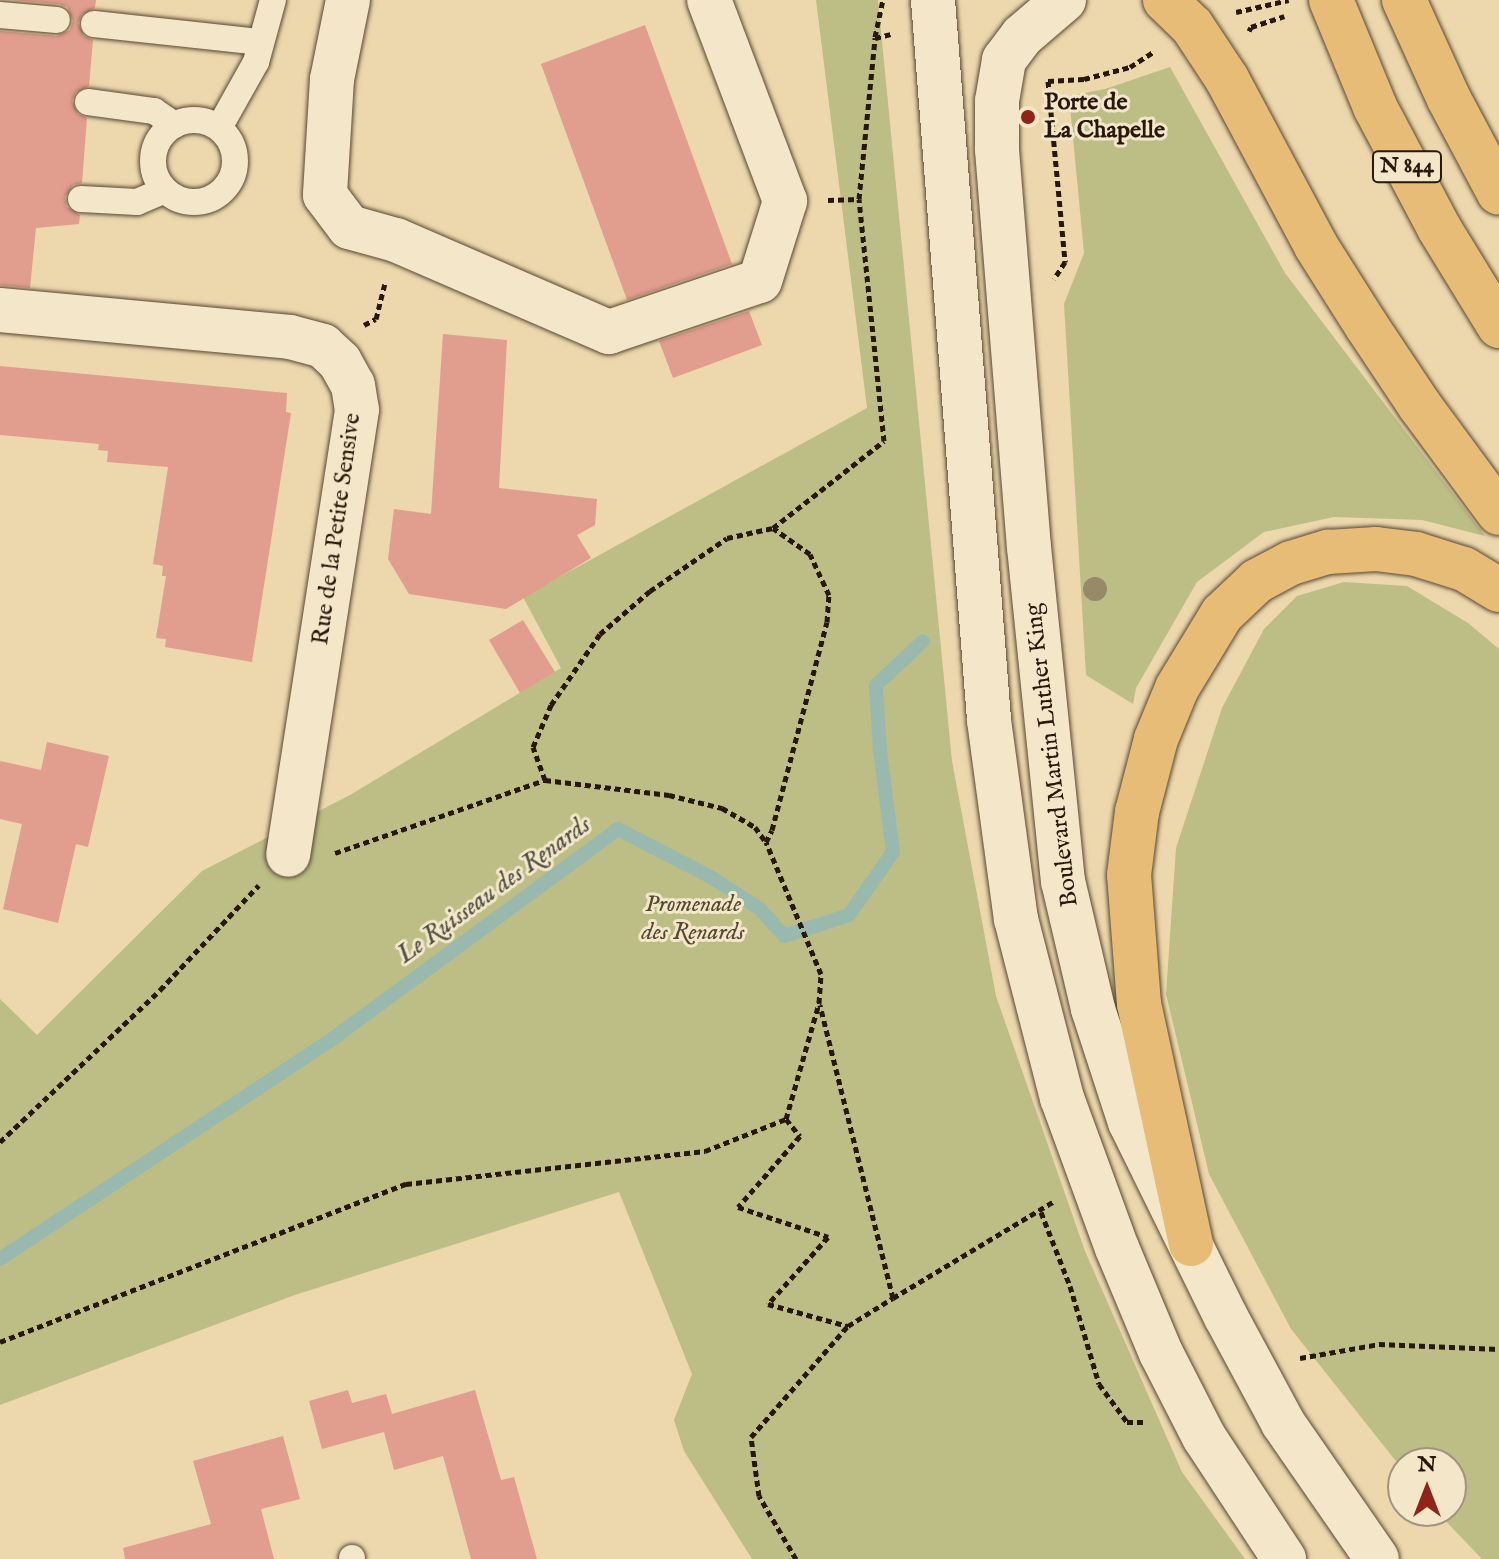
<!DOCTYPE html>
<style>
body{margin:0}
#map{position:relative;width:1499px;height:1559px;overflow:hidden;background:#ecd8ac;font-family:"IM FELL English",serif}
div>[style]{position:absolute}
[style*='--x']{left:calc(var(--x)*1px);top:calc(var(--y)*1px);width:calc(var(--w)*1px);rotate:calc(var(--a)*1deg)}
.green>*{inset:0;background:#bcbe86}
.stream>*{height:14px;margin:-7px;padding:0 7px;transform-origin:7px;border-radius:7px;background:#99b9ae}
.building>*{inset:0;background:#e19d8d}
.path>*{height:5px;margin-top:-2.5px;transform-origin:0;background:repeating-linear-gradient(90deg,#28170b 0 6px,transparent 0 10px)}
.roads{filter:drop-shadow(0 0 2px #594733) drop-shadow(0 0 2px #594733)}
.lane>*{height:26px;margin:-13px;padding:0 13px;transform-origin:13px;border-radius:13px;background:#f3e6c9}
.lane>.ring{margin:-13px;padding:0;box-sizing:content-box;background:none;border:26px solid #f3e6c9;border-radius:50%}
.street>*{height:44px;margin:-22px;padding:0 22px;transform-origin:22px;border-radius:22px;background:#f3e6c9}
.secondary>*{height:44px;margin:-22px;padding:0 22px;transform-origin:22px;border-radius:22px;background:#f3e6c9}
.highway>*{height:44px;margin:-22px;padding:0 22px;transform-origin:22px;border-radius:22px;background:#e6bc76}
.trees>*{width:24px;height:24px;margin:-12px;border-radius:50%;background:#988968}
.dots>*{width:22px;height:22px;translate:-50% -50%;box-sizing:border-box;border:4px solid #f3e6c9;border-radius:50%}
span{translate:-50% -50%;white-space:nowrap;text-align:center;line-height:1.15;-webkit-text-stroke:6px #f3e6c9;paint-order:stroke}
.shield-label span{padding:2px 6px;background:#f3e6c9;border:2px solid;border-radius:6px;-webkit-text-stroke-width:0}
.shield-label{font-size:22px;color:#28170b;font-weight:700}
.poi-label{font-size:24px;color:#28170b;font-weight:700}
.left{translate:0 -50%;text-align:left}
.street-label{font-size:24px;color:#28170b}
.park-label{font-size:24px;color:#544930;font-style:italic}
.water-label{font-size:26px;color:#505044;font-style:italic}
.north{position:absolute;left:1387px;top:1447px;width:80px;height:80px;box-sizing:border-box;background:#f3e6c9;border:2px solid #a2937d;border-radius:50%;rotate:0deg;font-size:22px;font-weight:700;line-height:32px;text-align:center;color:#28170b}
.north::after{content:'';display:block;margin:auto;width:28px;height:36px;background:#8f2418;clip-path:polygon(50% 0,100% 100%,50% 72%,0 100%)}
</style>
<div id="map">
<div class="green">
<i style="clip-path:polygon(816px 0,878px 0,952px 761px,996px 996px,1085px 1251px,1182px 1472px,1245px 1559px,752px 1559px,684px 1451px,674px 1420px,692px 1374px,619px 1192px,295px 1295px,0 1405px,0 999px,37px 1035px,202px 871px,350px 795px,561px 668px,523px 597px,867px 408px)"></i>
<i style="clip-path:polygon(1170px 67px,1285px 273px,1485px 536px,1422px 520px,1334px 517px,1264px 532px,1197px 582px,1136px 688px,1133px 704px,1086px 675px,1064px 304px,1084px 253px,1069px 96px,1105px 89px)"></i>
<i style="clip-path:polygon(1344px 582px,1407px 586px,1468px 623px,1499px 649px,1499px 1559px,1482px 1559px,1436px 1511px,1451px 1511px,1451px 1463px,1403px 1463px,1403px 1470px,1291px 1329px,1209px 1174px,1166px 994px,1176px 848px,1222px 708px,1264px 629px,1297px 596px)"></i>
</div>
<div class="stream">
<i style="--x:0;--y:1259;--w:402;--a:-33.5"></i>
<i style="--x:335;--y:1037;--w:351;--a:-36.3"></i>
<i style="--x:618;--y:829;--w:105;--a:27.3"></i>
<i style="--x:711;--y:877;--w:59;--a:33.1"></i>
<i style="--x:760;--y:909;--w:36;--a:48"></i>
<i style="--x:784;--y:936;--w:68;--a:-17.9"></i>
<i style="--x:849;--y:915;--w:77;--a:-55.1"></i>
<i style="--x:893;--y:852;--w:102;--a:-97.3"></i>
<i style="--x:880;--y:751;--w:66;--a:-93.5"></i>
<i style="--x:876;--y:685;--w:64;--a:-43.1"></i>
</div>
<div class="building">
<i style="clip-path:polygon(12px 0,96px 0,95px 8px,82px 14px,78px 23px,84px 36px,93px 40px,89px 86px,76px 92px,72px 101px,78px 114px,87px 118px,82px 183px,73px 185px,65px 197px,67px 207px,80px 215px,79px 224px,36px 228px,30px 288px,0 285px,0 31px,56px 36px,70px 30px,73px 21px,67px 7px,59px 4px)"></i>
<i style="clip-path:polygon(645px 25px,732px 264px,627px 300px,541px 64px)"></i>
<i style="clip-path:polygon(749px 311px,762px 345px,673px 378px,659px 341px)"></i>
<i style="clip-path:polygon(443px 334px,507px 340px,499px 488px,597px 499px,595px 525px,577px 535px,591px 558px,506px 609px,409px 594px,388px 559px,394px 509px,431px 514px)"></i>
<i style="clip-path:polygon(0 366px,287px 393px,286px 412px,291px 413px,252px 662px,165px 647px,166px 639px,156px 638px,166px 576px,162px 576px,163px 566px,153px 564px,168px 467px,107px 462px,108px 451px,98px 450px,99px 444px,0 435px)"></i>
<i style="clip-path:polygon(523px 620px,555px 672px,520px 693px,489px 640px)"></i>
<i style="clip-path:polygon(47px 742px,109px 756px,88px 847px,76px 844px,58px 923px,3px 909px,22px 824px,0 819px,0 761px,41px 770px)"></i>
<i style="clip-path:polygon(348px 1390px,352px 1403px,386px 1394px,392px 1414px,475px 1390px,501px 1480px,514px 1477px,537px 1559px,471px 1559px,443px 1456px,394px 1470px,384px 1432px,322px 1449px,309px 1401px)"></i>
<i style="clip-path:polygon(283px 1436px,300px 1499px,261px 1509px,274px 1559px,125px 1559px,123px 1548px,211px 1524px,193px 1461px)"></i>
</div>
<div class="path">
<i style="--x:1236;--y:12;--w:54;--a:-12.8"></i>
<i style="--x:1249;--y:31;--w:4;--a:-63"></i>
<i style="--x:1251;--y:27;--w:35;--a:-18"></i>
<i style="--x:875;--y:37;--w:38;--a:-78"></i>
<i style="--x:1048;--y:81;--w:182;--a:84.6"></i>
<i style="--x:1065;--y:262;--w:20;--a:123"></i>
<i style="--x:1048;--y:81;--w:36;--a:-3"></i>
<i style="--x:1084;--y:79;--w:48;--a:-14.6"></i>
<i style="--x:1130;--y:67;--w:27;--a:-33"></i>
<i style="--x:828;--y:200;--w:31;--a:-2"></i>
<i style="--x:364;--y:325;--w:13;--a:-27"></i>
<i style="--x:376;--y:319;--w:36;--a:-76"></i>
<i style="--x:545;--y:780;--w:125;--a:6.9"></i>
<i style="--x:669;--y:795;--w:55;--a:13.8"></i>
<i style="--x:722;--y:808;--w:38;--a:30"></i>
<i style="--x:755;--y:827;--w:19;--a:54"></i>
<i style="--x:335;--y:853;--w:222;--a:-19.2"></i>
<i style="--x:545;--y:780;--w:35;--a:-110"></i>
<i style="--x:533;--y:747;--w:46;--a:-66.8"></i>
<i style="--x:551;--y:705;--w:86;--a:-55.4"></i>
<i style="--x:600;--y:634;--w:66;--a:-40.7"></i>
<i style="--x:650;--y:591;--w:93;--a:-34.5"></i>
<i style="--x:727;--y:538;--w:47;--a:-12.3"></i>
<i style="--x:773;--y:528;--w:141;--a:-38.1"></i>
<i style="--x:884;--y:441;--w:243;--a:-95.9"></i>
<i style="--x:859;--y:199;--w:162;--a:-84.3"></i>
<i style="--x:875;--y:38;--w:16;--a:-14"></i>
<i style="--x:786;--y:1119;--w:22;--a:51"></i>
<i style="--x:800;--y:1136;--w:94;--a:131.1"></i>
<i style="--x:738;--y:1207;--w:95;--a:18.4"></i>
<i style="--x:828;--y:1237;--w:90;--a:131.8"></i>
<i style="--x:768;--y:1304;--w:83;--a:15.4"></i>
<i style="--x:0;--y:1142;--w:221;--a:-43.5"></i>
<i style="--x:160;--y:990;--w:144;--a:-46.7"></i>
<i style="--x:1041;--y:1212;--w:79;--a:68.6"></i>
<i style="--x:1070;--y:1286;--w:102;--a:73.5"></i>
<i style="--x:1099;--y:1384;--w:47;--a:53.6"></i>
<i style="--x:1127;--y:1422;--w:18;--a:0"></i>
<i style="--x:893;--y:1298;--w:187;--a:-31"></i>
<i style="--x:0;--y:1342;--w:436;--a:-21.3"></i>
<i style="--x:406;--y:1184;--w:301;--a:-6.3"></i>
<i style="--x:705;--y:1151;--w:87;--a:-21.6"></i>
<i style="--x:786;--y:1119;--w:121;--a:-74.1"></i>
<i style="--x:819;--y:1003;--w:29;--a:-86"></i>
<i style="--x:821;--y:974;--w:143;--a:-112.6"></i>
<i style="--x:766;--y:842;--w:13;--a:-63"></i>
<i style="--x:772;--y:830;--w:215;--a:-75.2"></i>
<i style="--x:827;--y:622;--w:27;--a:-86"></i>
<i style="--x:829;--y:595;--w:45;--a:-114.9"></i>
<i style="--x:810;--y:554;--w:45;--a:-144.9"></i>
<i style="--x:1300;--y:1358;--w:80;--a:-10"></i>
<i style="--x:1379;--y:1344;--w:120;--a:2.4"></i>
<i style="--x:796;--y:1559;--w:73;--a:-120.4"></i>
<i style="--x:759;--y:1496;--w:60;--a:-97.7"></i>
<i style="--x:751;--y:1437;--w:147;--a:-48.9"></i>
<i style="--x:848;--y:1326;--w:53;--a:-31.9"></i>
<i style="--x:893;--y:1298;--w:302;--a:-104"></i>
</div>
<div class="roads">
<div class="lane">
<i style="--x:0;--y:15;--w:57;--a:5"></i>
<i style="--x:94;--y:24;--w:168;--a:6.2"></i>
<i style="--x:88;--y:102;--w:67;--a:7.8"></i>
<i style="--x:154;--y:111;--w:25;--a:34"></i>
<i class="ring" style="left:153px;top:120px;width:56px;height:56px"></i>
<i style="--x:219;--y:128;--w:76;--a:-60.7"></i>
<i style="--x:256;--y:62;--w:64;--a:-74.7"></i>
<i style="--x:81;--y:199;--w:56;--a:3.1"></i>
<i style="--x:137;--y:202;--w:30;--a:-23"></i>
<i style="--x:352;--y:1558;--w:1;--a:90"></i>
</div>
<div class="street">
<i style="--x:348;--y:0;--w:81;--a:101.4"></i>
<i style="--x:332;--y:79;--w:116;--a:93.5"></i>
<i style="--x:325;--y:195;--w:40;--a:53"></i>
<i style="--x:349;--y:227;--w:49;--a:15.5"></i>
<i style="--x:396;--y:240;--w:232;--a:23.4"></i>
<i style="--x:609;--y:332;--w:159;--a:-18.7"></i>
<i style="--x:760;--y:281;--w:84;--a:-72.6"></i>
<i style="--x:785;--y:201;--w:215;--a:-110.7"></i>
<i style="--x:0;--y:310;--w:291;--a:5.3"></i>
<i style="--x:290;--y:337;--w:34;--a:15"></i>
<i style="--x:323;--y:346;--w:23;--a:43"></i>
<i style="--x:340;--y:362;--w:26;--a:61"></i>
<i style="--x:353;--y:385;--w:25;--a:81"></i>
<i style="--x:357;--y:410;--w:450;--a:98.8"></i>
</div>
<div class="secondary">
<i style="--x:933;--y:0;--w:722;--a:85.55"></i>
<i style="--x:989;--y:720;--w:201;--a:82.3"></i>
<i style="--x:1016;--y:919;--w:185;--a:75.6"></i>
<i style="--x:1062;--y:1098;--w:160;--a:69.9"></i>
<i style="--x:1117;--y:1248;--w:114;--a:67.3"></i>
<i style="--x:1161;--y:1353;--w:94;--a:62.9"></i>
<i style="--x:1204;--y:1437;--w:146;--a:56.7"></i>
<i style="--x:1064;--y:0;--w:55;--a:139.4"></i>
<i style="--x:1022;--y:36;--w:30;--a:127"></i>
<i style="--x:1004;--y:60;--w:42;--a:99.7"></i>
<i style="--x:997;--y:101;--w:49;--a:90"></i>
<i style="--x:997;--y:150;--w:398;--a:85.4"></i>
<i style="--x:1029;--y:547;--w:336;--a:84.2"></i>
<i style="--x:1063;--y:881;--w:131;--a:76.8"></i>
<i style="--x:1093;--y:1009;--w:119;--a:71.9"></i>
<i style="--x:1130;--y:1122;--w:217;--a:63.8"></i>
<i style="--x:1226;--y:1317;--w:120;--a:61.7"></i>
<i style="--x:1283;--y:1423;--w:165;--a:55.3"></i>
</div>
<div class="highway">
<i style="--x:1165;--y:0;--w:37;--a:44"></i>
<i style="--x:1192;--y:26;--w:64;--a:56.6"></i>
<i style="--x:1227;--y:79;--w:189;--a:61.9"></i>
<i style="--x:1316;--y:246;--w:93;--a:57.7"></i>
<i style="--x:1366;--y:325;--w:97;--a:56.3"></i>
<i style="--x:1420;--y:406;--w:133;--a:53.6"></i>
<i style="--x:1331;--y:0;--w:116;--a:67.6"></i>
<i style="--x:1375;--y:107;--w:137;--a:62.1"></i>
<i style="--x:1439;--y:228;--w:115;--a:58.5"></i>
<i style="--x:1404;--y:0;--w:109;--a:65.6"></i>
<i style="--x:1449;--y:99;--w:106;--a:62"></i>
<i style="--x:1191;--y:1244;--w:246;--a:-102.2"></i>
<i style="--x:1139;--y:1004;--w:129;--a:-94.4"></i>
<i style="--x:1129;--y:875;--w:64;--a:-82.8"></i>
<i style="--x:1137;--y:812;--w:75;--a:-75.4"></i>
<i style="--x:1156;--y:739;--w:55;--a:-67.6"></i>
<i style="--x:1177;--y:688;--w:87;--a:-58.7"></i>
<i style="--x:1222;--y:614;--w:48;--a:-43.3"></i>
<i style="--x:1257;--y:581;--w:38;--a:-28"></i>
<i style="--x:1291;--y:563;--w:39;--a:-17"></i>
<i style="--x:1328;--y:552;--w:48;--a:-3.6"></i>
<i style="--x:1376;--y:549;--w:40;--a:7.1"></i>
<i style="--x:1416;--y:554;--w:50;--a:17.4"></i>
<i style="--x:1464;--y:569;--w:41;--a:31"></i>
</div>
</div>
<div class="trees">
<i style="left:1095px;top:589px"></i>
</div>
<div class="dots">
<i style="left:1028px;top:117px;background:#8f2418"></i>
</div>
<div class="shield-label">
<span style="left:1407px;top:167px">N 844</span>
</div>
<div class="poi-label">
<span class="left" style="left:1044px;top:117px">Porte de<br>La Chapelle</span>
</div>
<div class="street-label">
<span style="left:337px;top:529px;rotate:-82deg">Rue de la Petite Sensive</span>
<span style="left:1052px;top:755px;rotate:-97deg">Boulevard Martin Luther King</span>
</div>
<div class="park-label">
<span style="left:693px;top:919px">Promenade<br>des Renards</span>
</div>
<div class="water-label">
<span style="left:494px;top:890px;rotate:-36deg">Le Ruisseau des Renards</span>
</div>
<div class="north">N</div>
</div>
